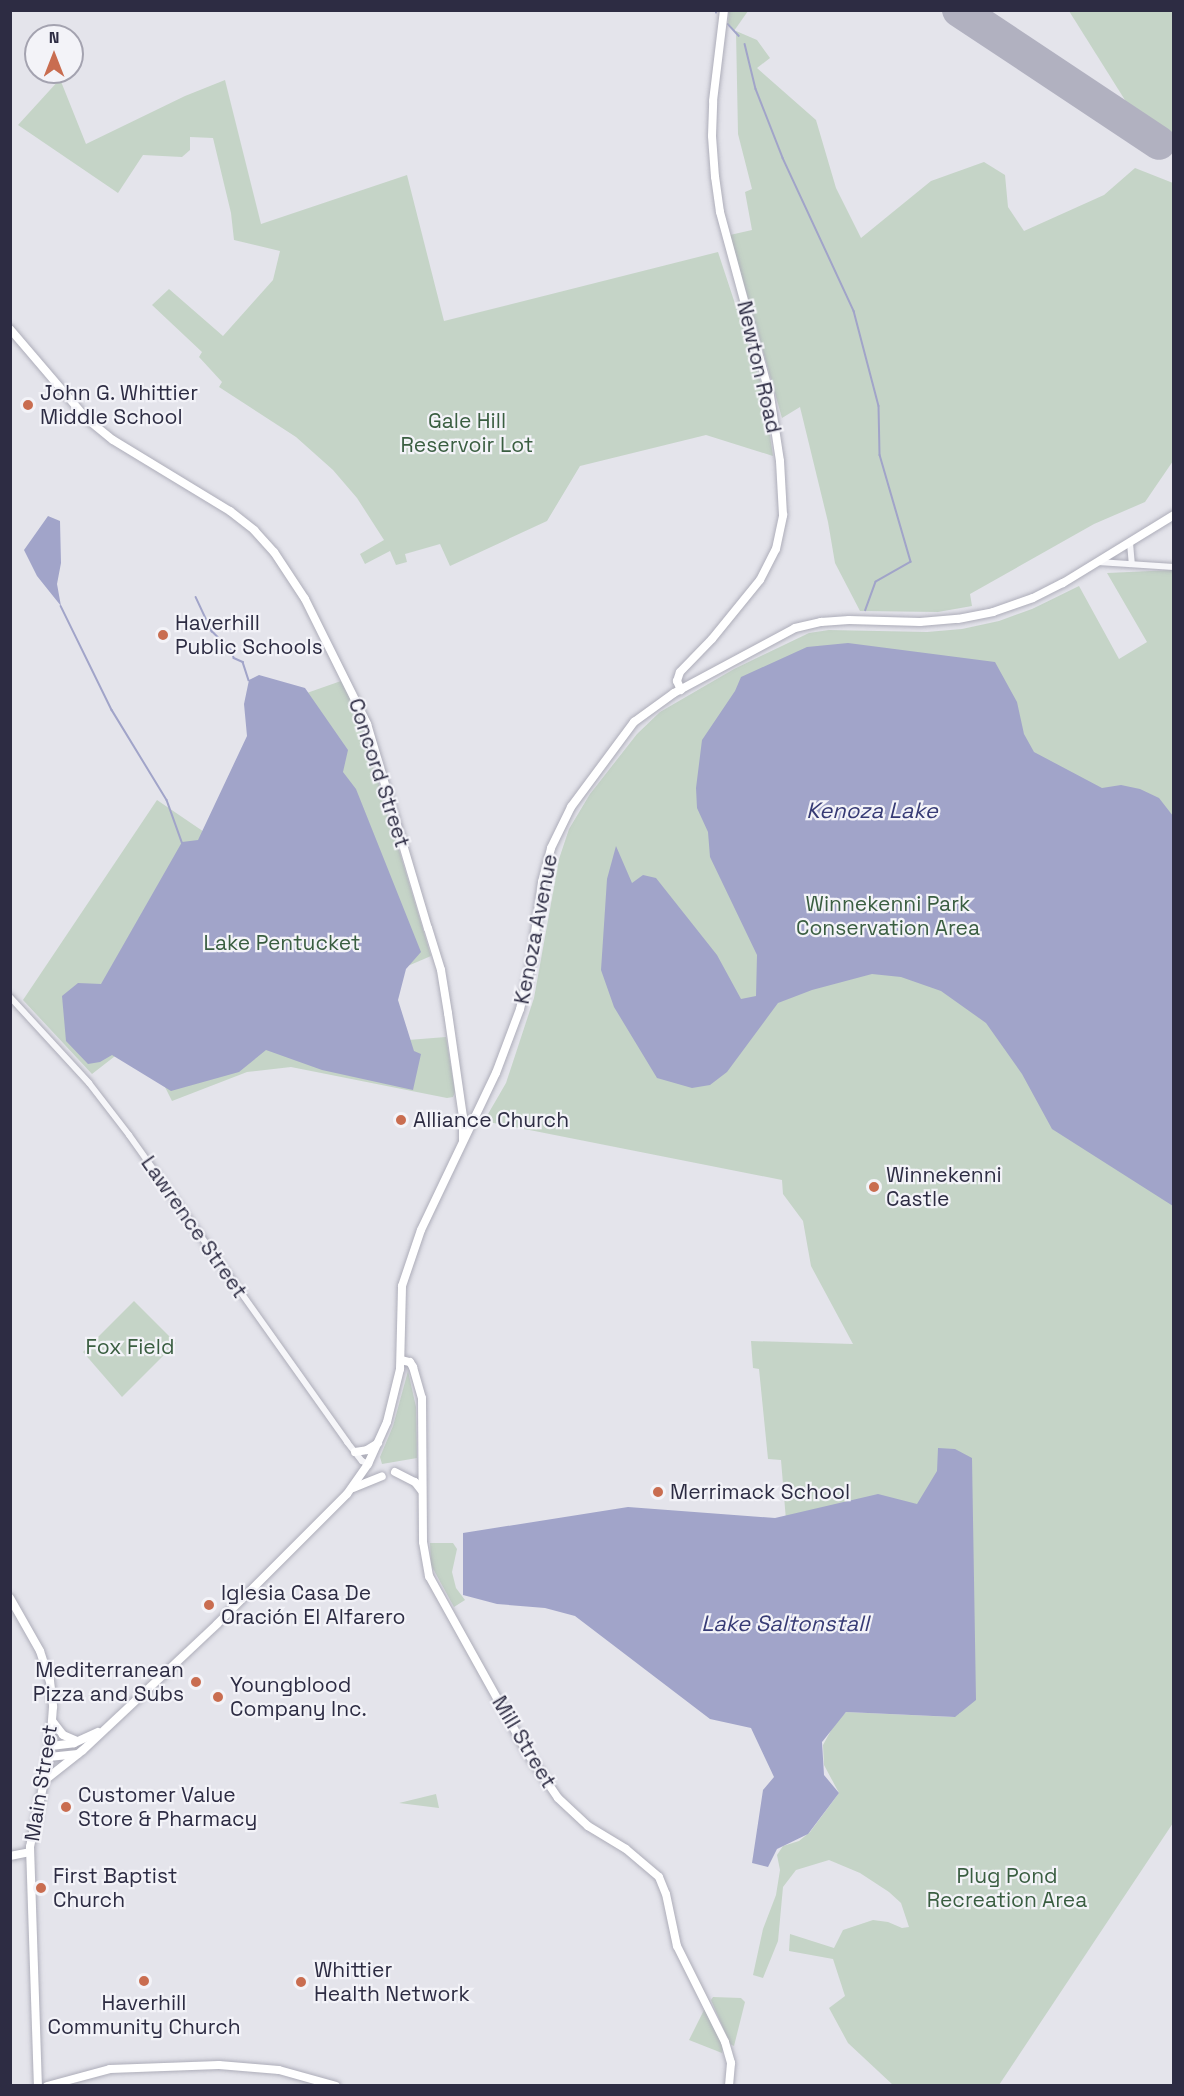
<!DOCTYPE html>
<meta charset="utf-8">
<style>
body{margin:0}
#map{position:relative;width:1184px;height:2096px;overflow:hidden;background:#e4e4eb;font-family:"Space Grotesk",sans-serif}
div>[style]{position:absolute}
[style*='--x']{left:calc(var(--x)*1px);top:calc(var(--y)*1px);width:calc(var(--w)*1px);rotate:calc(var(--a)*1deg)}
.green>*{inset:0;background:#c5d4c7}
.water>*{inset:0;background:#a1a4c9}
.stream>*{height:1.5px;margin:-0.75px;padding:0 0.75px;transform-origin:0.75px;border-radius:0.75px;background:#a1a4c9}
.runway>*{height:34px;margin:-17px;padding:0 17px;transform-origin:17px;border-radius:17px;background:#b1b1c0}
.roads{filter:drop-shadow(0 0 2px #adadb9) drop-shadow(0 0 2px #adadb9)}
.minor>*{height:6px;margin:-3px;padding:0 3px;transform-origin:3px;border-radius:3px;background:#f6f6f9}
.major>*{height:8px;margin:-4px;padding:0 4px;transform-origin:4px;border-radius:4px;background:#fff}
.dots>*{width:16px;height:16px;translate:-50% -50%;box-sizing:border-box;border:3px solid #f3f3f8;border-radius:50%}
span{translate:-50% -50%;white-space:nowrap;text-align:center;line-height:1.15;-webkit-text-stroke:4.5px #f3f3f8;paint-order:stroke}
.street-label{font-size:21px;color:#2d2c43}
.poi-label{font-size:21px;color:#2d2c43}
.left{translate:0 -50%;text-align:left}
.right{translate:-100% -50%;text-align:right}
.park-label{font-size:21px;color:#3a5e41}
.water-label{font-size:22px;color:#373b75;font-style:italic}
.frame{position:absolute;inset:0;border:12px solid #2d2c43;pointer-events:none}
.north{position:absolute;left:24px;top:24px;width:60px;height:60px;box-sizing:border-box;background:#f3f3f8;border:2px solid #a4a3b0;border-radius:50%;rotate:0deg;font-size:16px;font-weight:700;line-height:24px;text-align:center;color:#2d2c43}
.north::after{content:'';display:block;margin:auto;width:21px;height:27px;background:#c96d50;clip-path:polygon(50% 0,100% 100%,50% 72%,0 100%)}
</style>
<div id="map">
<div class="green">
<i style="clip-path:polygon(729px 11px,748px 11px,734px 31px,728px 24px)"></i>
<i style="clip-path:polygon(1069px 11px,1173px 11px,1173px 141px,1135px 116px)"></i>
<i style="clip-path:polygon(736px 31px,757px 40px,770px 58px,757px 68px,816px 120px,836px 188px,861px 238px,931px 181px,984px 162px,1005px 175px,1008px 207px,1024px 231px,1104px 195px,1135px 168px,1173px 183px,1173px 461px,1145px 502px,1094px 524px,970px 594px,972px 606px,938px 612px,860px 611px,835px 563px,828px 522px,800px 407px,782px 418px,730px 235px,752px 230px,745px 192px,752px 189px,738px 134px)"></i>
<i style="clip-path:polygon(60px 79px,86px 144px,185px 96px,225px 80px,261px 224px,407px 175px,444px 321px,718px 252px,763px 389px,773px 456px,706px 435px,580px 466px,547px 521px,450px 566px,440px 544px,405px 554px,407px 562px,396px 565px,390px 551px,365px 564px,360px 554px,384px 540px,357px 498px,333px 470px,296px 437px,219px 387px,222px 382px,199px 357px,202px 352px,152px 305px,169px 289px,223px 336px,273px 280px,280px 251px,234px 240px,231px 213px,213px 138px,190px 137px,190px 150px,182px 157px,143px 155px,118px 193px,18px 125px)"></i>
<i style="clip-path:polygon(1173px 570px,1173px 1823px,999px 2085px,893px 2085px,848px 2043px,829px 2008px,845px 1996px,833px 1959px,789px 1951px,790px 1934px,834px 1948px,843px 1930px,873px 1920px,888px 1922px,902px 1928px,909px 1927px,901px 1903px,889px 1892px,860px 1873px,829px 1860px,796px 1870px,783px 1887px,778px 1941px,763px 1978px,753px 1975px,763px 1929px,776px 1895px,780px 1870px,777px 1855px,783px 1846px,799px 1841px,810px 1832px,839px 1793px,824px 1765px,823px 1745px,834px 1725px,846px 1712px,953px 1717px,960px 1713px,940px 1475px,918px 1510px,786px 1520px,781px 1460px,768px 1459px,759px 1369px,753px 1368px,751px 1341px,853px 1344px,811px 1266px,803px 1221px,783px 1194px,782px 1180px,484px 1121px,506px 1083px,534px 998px,559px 859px,569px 829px,590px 794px,637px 734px,660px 712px,734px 669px,809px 633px,829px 630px,927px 632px,962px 629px,999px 621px,1032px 609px,1079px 586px,1119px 659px,1147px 642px,1107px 573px)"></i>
<i style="clip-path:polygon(341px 681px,358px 714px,431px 956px,403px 968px,396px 1001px,408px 1040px,446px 1037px,455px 1092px,453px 1097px,447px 1098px,291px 1067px,247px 1072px,172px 1101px,163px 1083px,119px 1053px,92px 1074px,23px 1000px,157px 800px,213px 838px,304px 694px)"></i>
<i style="clip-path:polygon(134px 1301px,176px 1343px,122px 1397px,83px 1352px)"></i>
<i style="clip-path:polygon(408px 1371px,416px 1407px,417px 1458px,382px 1464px,380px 1457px,393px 1426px)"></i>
<i style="clip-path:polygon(430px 1543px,453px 1543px,457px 1549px,452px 1572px,456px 1588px,465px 1600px,454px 1607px,431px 1565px)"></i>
<i style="clip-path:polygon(436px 1794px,439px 1808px,399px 1803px)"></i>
<i style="clip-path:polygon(713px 1997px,741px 1998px,745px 2002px,734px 2046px,730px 2044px,711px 2000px)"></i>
<i style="clip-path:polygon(705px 2008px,724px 2046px,722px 2053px,689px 2040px)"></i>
</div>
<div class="water">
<i style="clip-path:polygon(48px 516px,60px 521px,61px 563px,57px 584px,61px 606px,37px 576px,24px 550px)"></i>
<i style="clip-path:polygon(848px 643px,995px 662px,1017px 702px,1024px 734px,1034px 752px,1102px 788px,1121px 785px,1140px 789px,1159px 798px,1173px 816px,1173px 1206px,1052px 1129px,1022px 1074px,986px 1023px,941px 991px,901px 977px,872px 974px,812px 990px,778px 1003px,727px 1072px,710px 1085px,692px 1088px,657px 1078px,614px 1007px,601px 970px,607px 879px,616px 846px,632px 883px,643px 875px,656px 878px,717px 955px,741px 999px,756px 996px,757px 955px,710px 857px,708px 832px,697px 808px,696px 788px,702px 740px,735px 691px,741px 677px,807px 647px)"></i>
<i style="clip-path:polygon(259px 675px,305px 688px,348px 750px,343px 772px,356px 789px,421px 952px,406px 969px,398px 1000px,414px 1051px,421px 1054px,413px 1090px,322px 1070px,266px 1050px,239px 1072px,171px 1091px,112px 1055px,100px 1062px,88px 1064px,66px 1041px,62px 996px,78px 983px,101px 984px,182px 842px,198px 840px,247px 736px,244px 704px,249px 680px)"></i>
<i style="clip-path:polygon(938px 1448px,955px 1449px,972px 1458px,976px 1700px,955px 1717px,846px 1712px,822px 1742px,824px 1775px,839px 1793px,808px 1834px,777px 1849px,768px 1867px,752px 1863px,763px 1790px,774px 1777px,751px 1728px,710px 1719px,575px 1616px,545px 1608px,497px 1604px,463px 1595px,463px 1533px,628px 1507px,775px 1518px,878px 1494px,917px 1504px,937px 1471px)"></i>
</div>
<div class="stream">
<i style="--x:716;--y:13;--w:3;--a:-90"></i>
<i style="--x:728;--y:24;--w:16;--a:47"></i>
<i style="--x:745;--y:44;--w:46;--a:76.3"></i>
<i style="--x:756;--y:89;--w:74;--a:68.6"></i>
<i style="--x:783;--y:158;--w:169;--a:65.1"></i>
<i style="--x:854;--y:311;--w:98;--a:75.3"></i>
<i style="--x:879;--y:406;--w:49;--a:88.8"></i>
<i style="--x:880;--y:455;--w:111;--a:73.8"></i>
<i style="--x:911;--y:562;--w:40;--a:150.3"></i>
<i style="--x:876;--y:582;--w:30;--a:110"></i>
<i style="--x:196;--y:597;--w:38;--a:65"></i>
<i style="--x:212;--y:631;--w:30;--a:45"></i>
<i style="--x:233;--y:652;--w:6;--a:81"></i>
<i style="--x:234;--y:658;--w:10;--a:24"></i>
<i style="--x:243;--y:662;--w:19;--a:72"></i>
<i style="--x:61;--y:606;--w:116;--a:63.9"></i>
<i style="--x:112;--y:710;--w:105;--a:58.6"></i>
<i style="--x:167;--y:800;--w:45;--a:70.3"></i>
</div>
<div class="runway">
<i style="--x:959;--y:10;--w:240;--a:33.6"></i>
</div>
<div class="roads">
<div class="minor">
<i style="--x:1130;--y:543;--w:21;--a:85"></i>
<i style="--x:1098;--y:562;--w:76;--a:3.8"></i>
<i style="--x:10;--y:997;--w:117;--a:47.4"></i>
<i style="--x:89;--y:1083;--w:66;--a:52.4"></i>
<i style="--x:129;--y:1135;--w:377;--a:54.6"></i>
<i style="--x:347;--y:1442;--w:24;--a:52"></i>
<i style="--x:362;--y:1461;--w:7;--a:27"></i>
</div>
<div class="major">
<i style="--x:10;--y:329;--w:118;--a:49.5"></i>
<i style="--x:87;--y:419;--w:33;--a:39"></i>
<i style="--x:113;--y:440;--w:137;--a:31.3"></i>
<i style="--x:230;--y:511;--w:31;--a:38"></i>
<i style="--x:254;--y:530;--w:30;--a:48"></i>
<i style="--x:274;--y:552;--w:56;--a:56.6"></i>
<i style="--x:305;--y:599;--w:140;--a:63.6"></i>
<i style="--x:367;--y:724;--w:213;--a:73.4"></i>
<i style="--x:428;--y:928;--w:44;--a:72.8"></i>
<i style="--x:441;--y:970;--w:44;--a:80.8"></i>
<i style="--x:448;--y:1013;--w:105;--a:81.8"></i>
<i style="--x:463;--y:1117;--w:23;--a:90"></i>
<i style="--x:681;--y:690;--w:10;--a:-114"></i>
<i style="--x:677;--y:681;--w:9;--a:-72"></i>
<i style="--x:680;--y:672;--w:46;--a:-45.9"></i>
<i style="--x:712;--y:639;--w:76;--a:-50.9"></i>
<i style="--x:760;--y:580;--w:35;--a:-63"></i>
<i style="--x:776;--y:549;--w:35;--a:-78"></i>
<i style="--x:783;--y:515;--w:54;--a:-93.2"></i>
<i style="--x:780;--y:461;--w:66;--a:-98.7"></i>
<i style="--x:770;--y:396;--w:191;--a:-105.2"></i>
<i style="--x:720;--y:212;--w:35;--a:-98"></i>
<i style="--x:715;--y:177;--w:41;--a:-94.2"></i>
<i style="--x:712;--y:136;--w:35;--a:-88"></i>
<i style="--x:713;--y:101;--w:92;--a:-83.1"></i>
<i style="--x:401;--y:1360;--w:9;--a:13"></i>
<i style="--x:410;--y:1362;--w:6;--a:59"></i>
<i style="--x:413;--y:1367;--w:32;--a:74"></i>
<i style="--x:422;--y:1398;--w:144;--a:89.6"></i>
<i style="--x:423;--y:1542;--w:35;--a:80"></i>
<i style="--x:429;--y:1576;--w:204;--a:60.9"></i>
<i style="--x:528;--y:1754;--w:53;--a:55.7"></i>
<i style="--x:558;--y:1798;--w:41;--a:43"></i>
<i style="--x:588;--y:1826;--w:44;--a:31.2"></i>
<i style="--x:626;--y:1849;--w:43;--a:40.3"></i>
<i style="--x:659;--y:1877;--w:18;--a:68"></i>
<i style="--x:666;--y:1894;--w:53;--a:78.1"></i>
<i style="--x:677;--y:1946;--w:107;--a:63.4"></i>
<i style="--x:725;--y:2042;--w:22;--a:74"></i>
<i style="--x:731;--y:2063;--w:23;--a:95"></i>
<i style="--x:355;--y:1452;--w:12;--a:-9"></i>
<i style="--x:367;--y:1450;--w:13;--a:-32"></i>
<i style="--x:395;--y:1472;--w:22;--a:27"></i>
<i style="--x:415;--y:1482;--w:11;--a:52"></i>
<i style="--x:353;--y:1488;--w:31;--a:-22"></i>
<i style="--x:10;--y:1598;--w:61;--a:60.5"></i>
<i style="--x:40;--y:1651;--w:32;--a:72"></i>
<i style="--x:50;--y:1681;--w:26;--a:83"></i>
<i style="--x:53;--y:1707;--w:52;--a:94.4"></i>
<i style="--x:49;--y:1759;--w:90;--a:102.2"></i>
<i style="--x:30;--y:1847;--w:239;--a:88.1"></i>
<i style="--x:53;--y:1722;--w:16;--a:52"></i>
<i style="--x:63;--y:1735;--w:15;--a:23"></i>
<i style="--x:51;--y:1746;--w:23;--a:-7"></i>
<i style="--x:74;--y:1743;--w:26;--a:-25"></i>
<i style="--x:49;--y:1757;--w:29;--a:-6"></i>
<i style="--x:45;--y:1780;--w:48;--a:-38.3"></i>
<i style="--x:83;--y:1750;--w:184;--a:-43.2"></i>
<i style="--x:217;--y:1624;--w:184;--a:-45"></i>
<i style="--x:347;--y:1494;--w:37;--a:-55"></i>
<i style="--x:368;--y:1464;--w:46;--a:-65.7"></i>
<i style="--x:387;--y:1422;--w:55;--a:-76.2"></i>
<i style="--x:400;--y:1369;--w:83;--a:-88.6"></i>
<i style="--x:402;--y:1286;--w:59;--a:-71.3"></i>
<i style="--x:421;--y:1230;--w:174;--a:-64.5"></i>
<i style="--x:496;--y:1073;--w:68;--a:-69.4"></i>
<i style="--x:520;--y:1009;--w:41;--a:-76"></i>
<i style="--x:530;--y:969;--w:88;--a:-82.1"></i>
<i style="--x:542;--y:882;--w:35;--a:-75"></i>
<i style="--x:551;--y:848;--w:46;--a:-64"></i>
<i style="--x:571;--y:807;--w:106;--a:-53.5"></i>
<i style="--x:634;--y:722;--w:49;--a:-35.9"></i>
<i style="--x:674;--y:693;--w:137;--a:-28.2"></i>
<i style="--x:795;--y:628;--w:27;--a:-13"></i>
<i style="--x:821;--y:622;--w:28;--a:-4"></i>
<i style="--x:849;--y:620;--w:71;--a:1.6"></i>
<i style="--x:920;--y:622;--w:38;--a:-5"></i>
<i style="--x:958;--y:619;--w:36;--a:-11"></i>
<i style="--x:993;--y:612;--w:42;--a:-19.3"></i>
<i style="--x:1033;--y:598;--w:34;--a:-27"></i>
<i style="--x:1063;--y:583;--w:130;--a:-31.5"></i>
<i style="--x:10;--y:1856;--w:20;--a:-11"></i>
<i style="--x:47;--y:2086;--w:65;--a:-15.1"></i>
<i style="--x:110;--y:2069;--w:109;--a:-2.1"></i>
<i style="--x:219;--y:2065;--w:60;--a:4.8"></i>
<i style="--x:279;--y:2070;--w:59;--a:15.7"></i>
</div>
</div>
<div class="dots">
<i style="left:28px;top:405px;background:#c96d50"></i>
<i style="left:163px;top:635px;background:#c96d50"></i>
<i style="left:401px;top:1120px;background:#c96d50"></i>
<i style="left:874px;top:1187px;background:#c96d50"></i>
<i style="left:658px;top:1492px;background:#c96d50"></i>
<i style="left:209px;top:1605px;background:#c96d50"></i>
<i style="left:196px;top:1682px;background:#c96d50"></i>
<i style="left:218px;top:1697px;background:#c96d50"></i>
<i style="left:66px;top:1807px;background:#c96d50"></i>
<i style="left:41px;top:1888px;background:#c96d50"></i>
<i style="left:144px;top:1981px;background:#c96d50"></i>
<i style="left:301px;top:1982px;background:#c96d50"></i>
</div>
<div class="street-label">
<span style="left:759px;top:367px;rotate:77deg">Newton Road</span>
<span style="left:379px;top:773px;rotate:72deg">Concord Street</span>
<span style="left:536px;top:929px;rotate:-79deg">Kenoza Avenue</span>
<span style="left:194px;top:1227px;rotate:55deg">Lawrence Street</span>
<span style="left:524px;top:1742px;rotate:59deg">Mill Street</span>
<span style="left:41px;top:1783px;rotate:-81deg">Main Street</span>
</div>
<div class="poi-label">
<span class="left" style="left:40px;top:405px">John G. Whittier<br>Middle School</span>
<span class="left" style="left:175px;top:635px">Haverhill<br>Public Schools</span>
<span class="left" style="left:413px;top:1120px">Alliance Church</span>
<span class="left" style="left:886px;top:1187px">Winnekenni<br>Castle</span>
<span class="left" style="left:670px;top:1492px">Merrimack School</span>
<span class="left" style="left:221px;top:1605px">Iglesia Casa De<br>Oración El Alfarero</span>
<span class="right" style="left:184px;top:1682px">Mediterranean<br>Pizza and Subs</span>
<span class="left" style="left:230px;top:1697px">Youngblood<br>Company Inc.</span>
<span class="left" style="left:78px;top:1807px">Customer Value<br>Store &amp; Pharmacy</span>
<span class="left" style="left:53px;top:1888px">First Baptist<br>Church</span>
<span class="left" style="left:314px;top:1982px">Whittier<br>Health Network</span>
<span style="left:144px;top:2015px">Haverhill<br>Community Church</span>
</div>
<div class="park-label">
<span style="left:467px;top:433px">Gale Hill<br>Reservoir Lot</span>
<span style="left:888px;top:916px">Winnekenni Park<br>Conservation Area</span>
<span style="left:282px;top:943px">Lake Pentucket</span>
<span style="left:130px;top:1347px">Fox Field</span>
<span style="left:1007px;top:1888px">Plug Pond<br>Recreation Area</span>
</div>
<div class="water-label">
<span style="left:872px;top:811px">Kenoza Lake</span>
<span style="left:785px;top:1624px">Lake Saltonstall</span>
</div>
<div class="frame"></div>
<div class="north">N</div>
</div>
